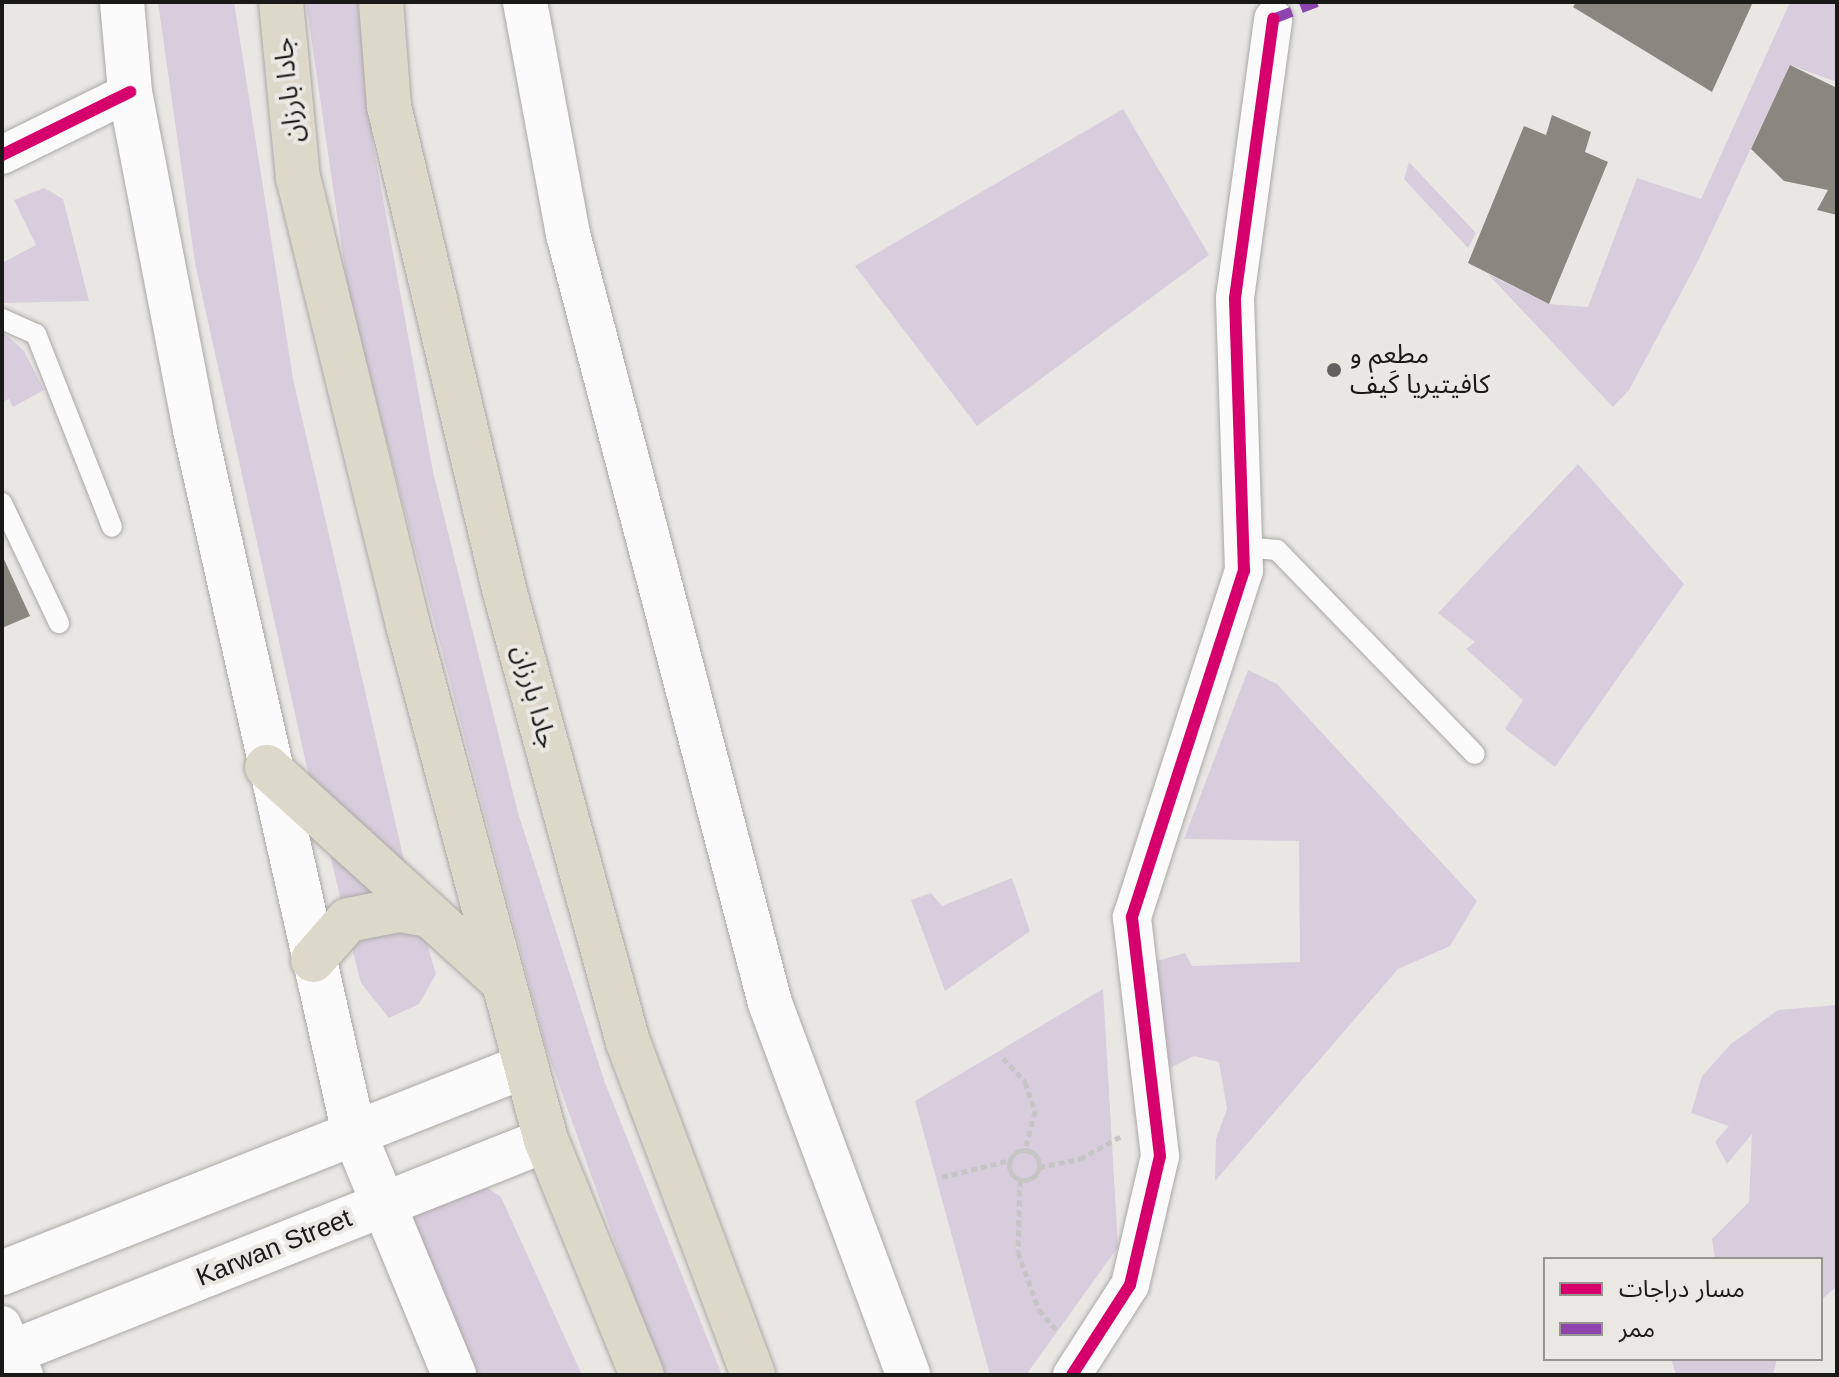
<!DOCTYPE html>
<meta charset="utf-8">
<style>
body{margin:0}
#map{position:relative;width:1839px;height:1377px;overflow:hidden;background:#e9e7e4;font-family:Helvetica,"Noto Sans Arabic",sans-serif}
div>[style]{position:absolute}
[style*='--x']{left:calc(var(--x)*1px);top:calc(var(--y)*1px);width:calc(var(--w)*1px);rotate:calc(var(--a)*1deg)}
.green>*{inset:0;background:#d8cddc}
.building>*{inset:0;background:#8a8780}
.path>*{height:5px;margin-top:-2.5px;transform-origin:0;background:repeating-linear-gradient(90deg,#c6c6c6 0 6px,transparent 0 10px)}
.path>.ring{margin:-2.5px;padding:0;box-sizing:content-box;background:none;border:5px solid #c6c6c6;border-radius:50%}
.roads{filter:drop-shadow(0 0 2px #aaa9a7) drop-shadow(0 0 2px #aaa9a7)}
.service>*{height:20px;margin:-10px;padding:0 10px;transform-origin:10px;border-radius:10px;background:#fcfbfb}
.minor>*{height:38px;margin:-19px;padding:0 19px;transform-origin:19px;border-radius:19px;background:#fcfbfb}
.secondary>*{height:44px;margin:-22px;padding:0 22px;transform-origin:22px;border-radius:22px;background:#fcfbfb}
.motorway>*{height:44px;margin:-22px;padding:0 22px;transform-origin:22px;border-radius:22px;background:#dcd8ca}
.quiet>*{height:10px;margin-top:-5px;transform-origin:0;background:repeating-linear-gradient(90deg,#8e44ad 0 20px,transparent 0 30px)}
.cycleway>*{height:12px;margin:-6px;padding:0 6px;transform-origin:6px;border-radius:6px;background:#d6006c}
.dots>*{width:22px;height:22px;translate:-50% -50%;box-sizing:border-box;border:4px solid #eae8e3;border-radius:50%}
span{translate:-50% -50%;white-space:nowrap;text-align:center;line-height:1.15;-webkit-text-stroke:8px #eae8e3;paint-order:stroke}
.street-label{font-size:26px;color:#191917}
.poi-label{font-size:26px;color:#191917}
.left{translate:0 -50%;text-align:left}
.frame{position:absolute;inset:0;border:4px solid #191917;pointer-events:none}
.legend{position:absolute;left:1543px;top:1257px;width:280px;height:104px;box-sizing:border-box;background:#eae8e3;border:2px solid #969591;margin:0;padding:10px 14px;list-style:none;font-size:24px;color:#191917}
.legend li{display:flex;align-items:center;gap:16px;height:40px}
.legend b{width:40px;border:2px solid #969591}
</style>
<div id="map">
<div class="green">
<i style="clip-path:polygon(158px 2px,234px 2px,293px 379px,412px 895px,322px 810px,307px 768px,195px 263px)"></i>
<i style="clip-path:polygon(306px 2px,358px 2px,373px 144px,433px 472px,518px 813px,605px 1083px,722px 1375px,662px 1375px,546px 1048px,349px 297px)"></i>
<i style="clip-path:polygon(1790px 2px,1837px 2px,1837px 82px,1790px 65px,1698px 261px,1629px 390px,1613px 407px,1488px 274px,1549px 304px,1588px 307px,1637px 178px,1701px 199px)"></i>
<i style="clip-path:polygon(1123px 109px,1209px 255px,977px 426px,855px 266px)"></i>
<i style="clip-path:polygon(1409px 162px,1476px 233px,1468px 248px,1404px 179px)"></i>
<i style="clip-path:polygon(44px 188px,63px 199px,89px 301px,2px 303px,2px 263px,36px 245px,14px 200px)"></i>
<i style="clip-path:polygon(2px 331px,24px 351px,44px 390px,13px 407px,9px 399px,2px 402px)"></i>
<i style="clip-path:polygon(1578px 464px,1684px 584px,1555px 767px,1505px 729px,1523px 700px,1466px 649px,1475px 642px,1438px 613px)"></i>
<i style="clip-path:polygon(1248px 670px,1277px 684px,1477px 901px,1450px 946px,1398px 969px,1215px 1181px,1216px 1139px,1227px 1109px,1219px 1062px,1194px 1056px,1170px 1068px,1152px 962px,1185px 953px,1192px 966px,1300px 962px,1299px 841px,1184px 839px)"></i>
<i style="clip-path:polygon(323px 825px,413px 908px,345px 918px)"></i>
<i style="clip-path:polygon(1012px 878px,1030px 931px,945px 991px,911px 900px,931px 893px,942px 906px)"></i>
<i style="clip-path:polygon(419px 917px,436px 974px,419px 1004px,389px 1018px,361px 983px,347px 928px)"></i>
<i style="clip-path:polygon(1103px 989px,1118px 1247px,1026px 1375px,990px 1375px,915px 1101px)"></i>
<i style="clip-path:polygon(1837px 1005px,1837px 1286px,1821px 1300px,1821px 1259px,1715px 1259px,1712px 1239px,1749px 1202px,1752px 1134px,1727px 1164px,1715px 1142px,1729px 1126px,1691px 1113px,1702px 1076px,1731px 1044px,1778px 1010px)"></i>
<i style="clip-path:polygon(485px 1186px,501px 1197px,582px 1375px,464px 1375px,405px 1208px)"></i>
<i style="clip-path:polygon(1671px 1359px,1777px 1359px,1773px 1375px,1676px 1375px)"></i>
</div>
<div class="building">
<i style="clip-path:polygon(1576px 2px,1753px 2px,1712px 92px,1573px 7px)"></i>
<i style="clip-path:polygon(1790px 65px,1837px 88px,1837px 215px,1817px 210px,1828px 190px,1784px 181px,1751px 149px)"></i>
<i style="clip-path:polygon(1552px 115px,1591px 132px,1585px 152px,1608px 162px,1549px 304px,1468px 263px,1524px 126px,1546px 135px)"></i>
<i style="clip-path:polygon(2px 555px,30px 616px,2px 628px)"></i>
</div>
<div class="path">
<i style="--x:1003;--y:1058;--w:33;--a:47"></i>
<i style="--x:1025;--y:1082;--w:31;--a:71"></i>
<i style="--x:1035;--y:1111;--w:40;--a:104.4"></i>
<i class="ring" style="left:1009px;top:1150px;width:25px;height:25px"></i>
<i style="--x:1039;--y:1167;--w:42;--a:-11"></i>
<i style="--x:1080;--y:1159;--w:49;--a:-29.2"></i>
<i style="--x:942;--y:1177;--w:70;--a:-14"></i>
<i style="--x:1020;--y:1180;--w:72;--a:91.6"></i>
<i style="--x:1018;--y:1252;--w:62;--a:70.1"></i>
<i style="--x:1039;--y:1310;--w:29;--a:49"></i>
</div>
<div class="roads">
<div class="service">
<i style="--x:2;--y:319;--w:37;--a:24"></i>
<i style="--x:36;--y:334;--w:207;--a:68.5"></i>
<i style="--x:2;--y:503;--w:133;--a:64.6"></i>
<i style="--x:1243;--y:547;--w:34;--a:5"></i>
<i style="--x:1277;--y:550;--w:284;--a:45.9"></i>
</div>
<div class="minor">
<i style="--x:2;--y:155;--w:143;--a:-26.2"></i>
<i style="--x:2;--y:1325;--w:55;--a:66.3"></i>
<i style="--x:1072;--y:1375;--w:107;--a:-57.2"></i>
<i style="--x:1130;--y:1285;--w:132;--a:-76.9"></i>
<i style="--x:1160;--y:1156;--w:241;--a:-96.7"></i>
<i style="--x:1132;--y:917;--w:364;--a:-72.1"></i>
<i style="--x:1244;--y:571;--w:273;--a:-91.9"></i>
<i style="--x:1235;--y:298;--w:282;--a:-82.2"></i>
</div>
<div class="secondary">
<i style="--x:122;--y:2;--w:90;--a:84.9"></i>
<i style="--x:130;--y:92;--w:344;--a:79.1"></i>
<i style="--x:195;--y:430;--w:721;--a:77.26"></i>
<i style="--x:354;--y:1133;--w:262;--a:67.5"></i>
<i style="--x:525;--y:2;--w:236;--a:79.5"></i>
<i style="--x:568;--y:234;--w:795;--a:75.28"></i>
<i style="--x:770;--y:1003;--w:397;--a:69.6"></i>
<i style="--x:2;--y:1273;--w:562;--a:-21.59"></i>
<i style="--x:2;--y:1356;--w:585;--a:-21.66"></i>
</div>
<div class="motorway">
<i style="--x:281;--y:2;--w:176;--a:84.5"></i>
<i style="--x:298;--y:177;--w:461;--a:76.2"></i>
<i style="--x:408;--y:625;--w:533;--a:75"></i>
<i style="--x:546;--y:1140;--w:254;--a:67.8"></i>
<i style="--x:381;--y:2;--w:104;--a:85.6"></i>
<i style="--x:389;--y:106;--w:497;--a:76.6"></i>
<i style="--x:504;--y:589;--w:470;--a:74.7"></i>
<i style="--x:628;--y:1042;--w:356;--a:69.4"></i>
<i style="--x:267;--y:767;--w:318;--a:42.3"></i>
<i style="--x:313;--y:960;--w:53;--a:-48.8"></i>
<i style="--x:348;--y:920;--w:53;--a:-10.9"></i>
<i style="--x:400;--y:910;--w:28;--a:10"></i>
</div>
</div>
<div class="quiet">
<i style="--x:1273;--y:19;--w:47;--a:-21.1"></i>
</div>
<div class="cycleway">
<i style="--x:2;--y:155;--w:143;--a:-26.2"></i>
<i style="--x:1072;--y:1375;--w:107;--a:-57.2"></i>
<i style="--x:1130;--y:1285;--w:132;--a:-76.9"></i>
<i style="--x:1160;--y:1156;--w:241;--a:-96.7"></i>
<i style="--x:1132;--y:917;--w:364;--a:-72.1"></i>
<i style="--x:1244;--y:571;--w:273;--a:-91.9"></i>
<i style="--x:1235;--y:298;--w:282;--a:-82.2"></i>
</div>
<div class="dots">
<i style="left:1334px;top:370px;background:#62615f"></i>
</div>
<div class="street-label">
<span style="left:289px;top:90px;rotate:-96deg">جادا بارزان</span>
<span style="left:534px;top:697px;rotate:75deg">جادا بارزان</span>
<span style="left:274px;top:1248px;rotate:-22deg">Karwan Street</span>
</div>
<div class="poi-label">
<span class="left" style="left:1350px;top:370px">مطعم و<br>كافيتيريا كَيف</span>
</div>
<div class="frame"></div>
<ul class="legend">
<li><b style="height:10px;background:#d6006c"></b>مسار دراجات</li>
<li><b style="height:10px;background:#8e44ad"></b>ممر</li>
</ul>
</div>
